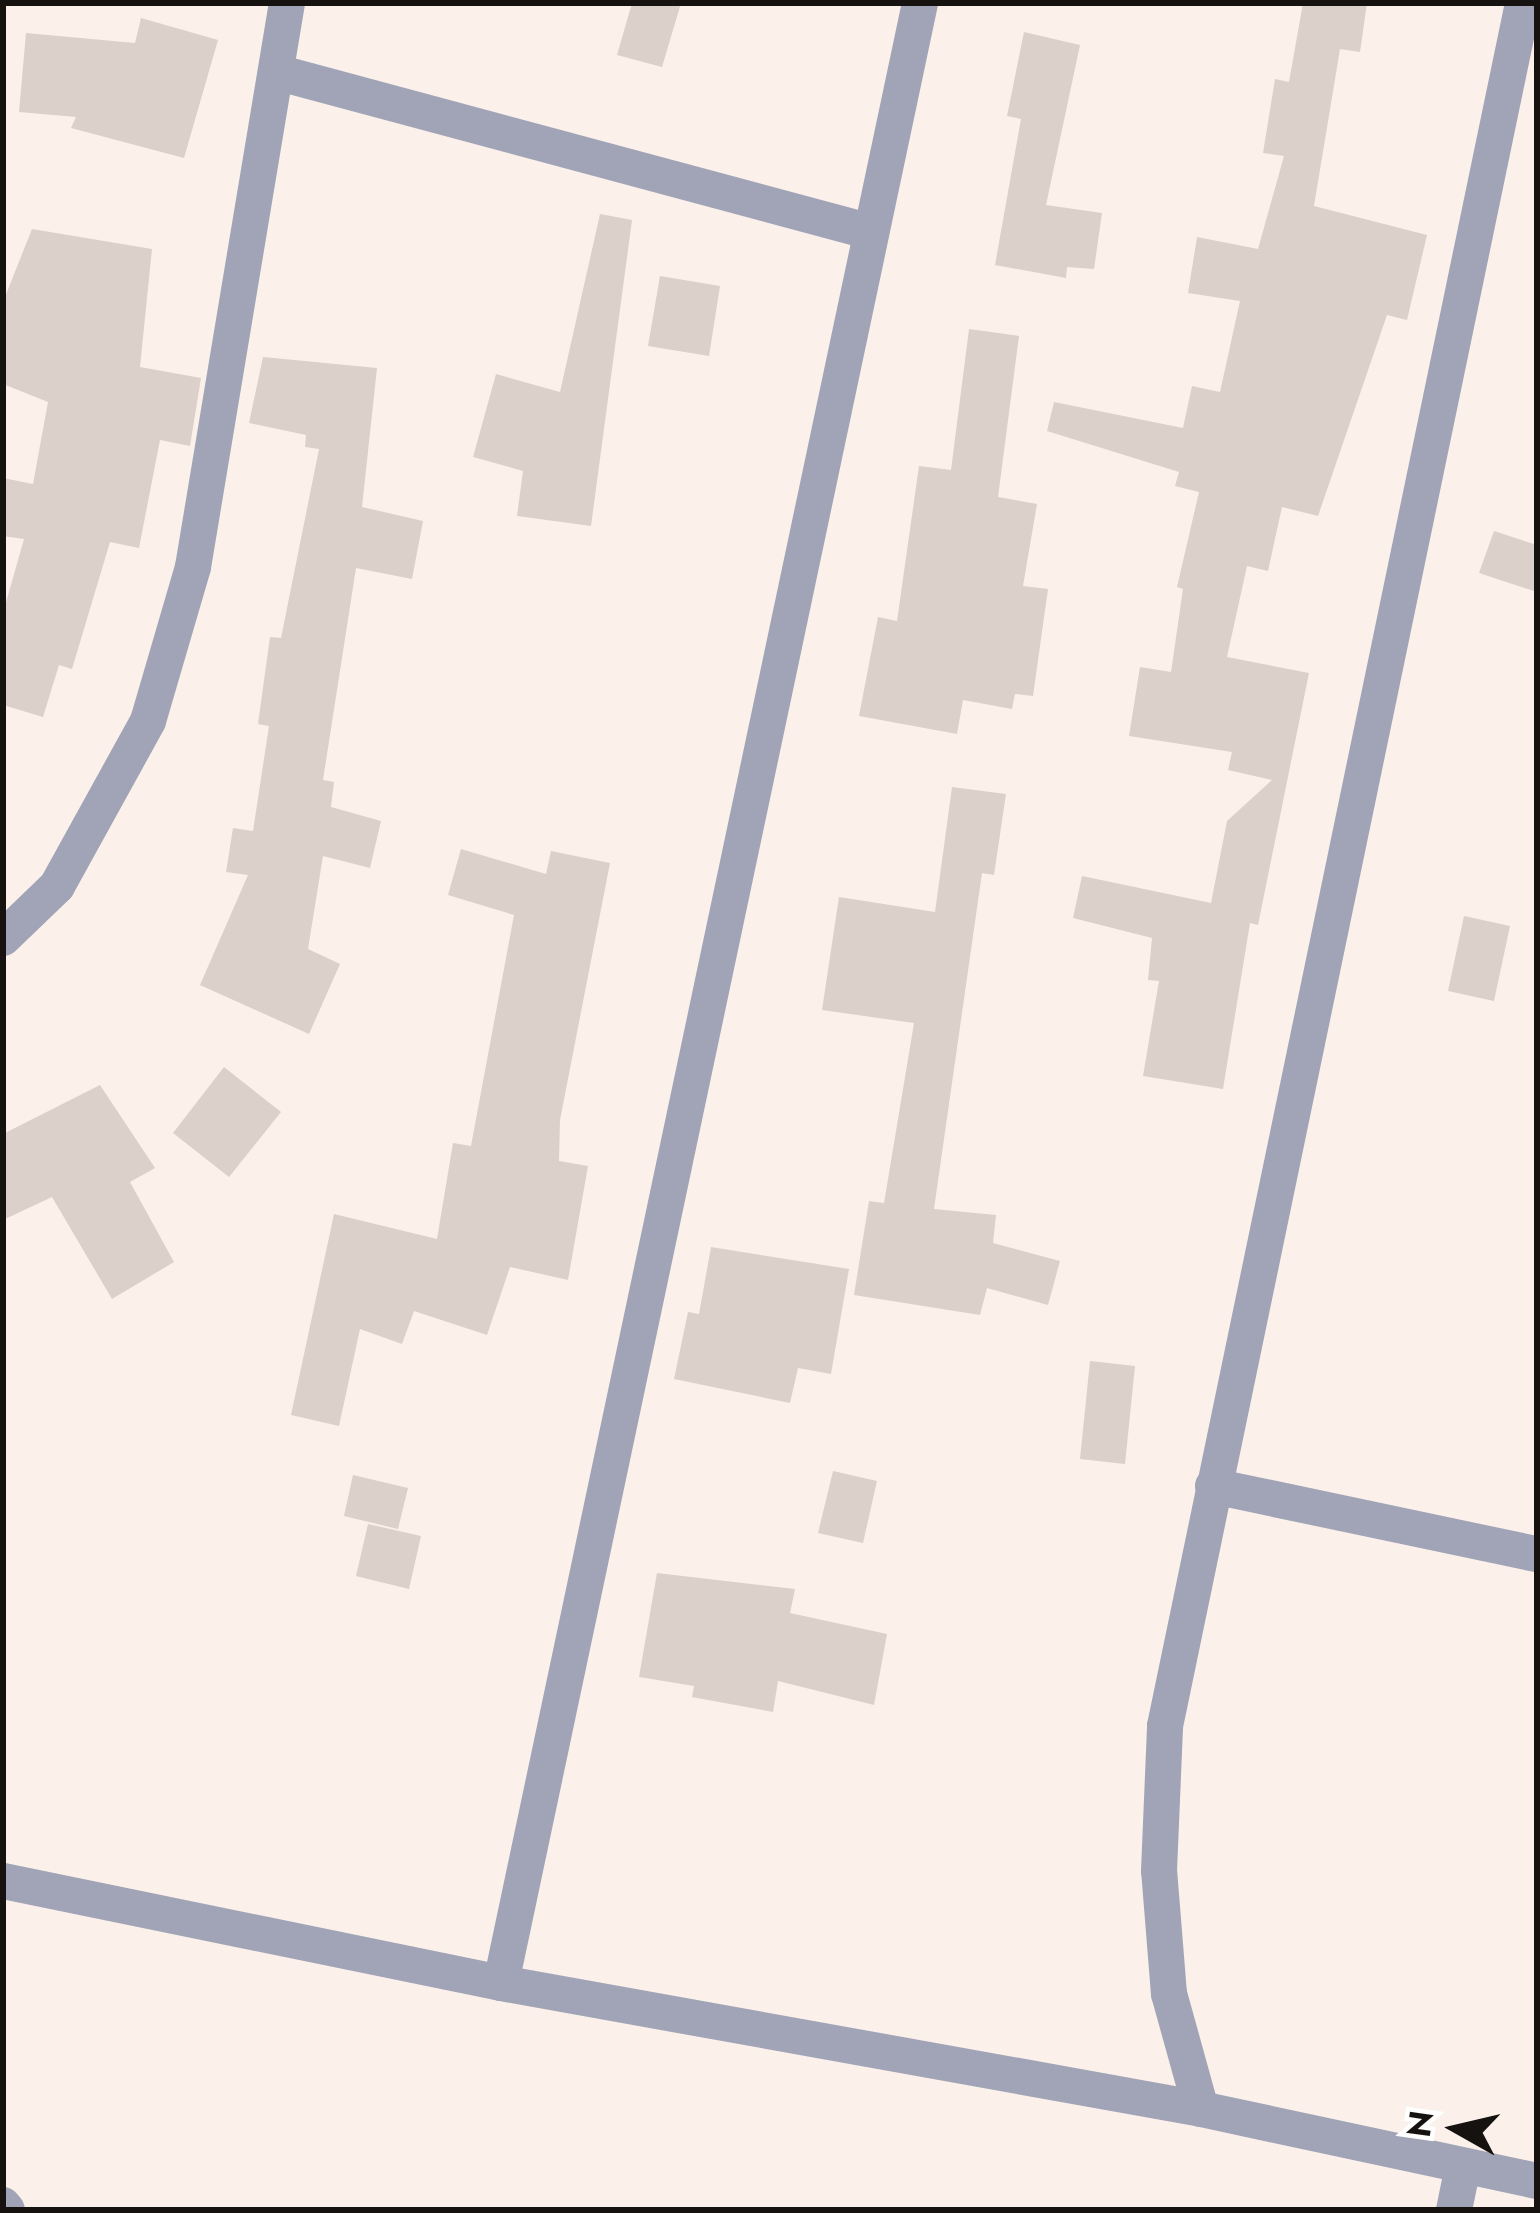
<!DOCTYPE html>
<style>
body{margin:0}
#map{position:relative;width:1540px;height:2213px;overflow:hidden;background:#fbf0ea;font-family:Jost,sans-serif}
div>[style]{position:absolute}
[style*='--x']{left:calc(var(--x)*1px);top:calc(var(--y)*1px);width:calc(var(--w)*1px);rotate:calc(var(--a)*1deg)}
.building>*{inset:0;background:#dbd1ca}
.minor>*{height:36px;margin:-18px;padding:0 18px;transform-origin:18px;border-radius:18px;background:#a0a4b6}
span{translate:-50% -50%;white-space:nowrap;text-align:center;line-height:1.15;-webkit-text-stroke:9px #fff;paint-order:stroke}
.frame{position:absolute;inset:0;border:6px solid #161210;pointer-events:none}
.north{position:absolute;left:1396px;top:2069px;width:120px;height:120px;-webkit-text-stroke:9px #fff;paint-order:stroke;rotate:278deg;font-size:33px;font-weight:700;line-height:48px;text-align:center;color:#161210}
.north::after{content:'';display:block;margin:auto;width:42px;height:54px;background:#161210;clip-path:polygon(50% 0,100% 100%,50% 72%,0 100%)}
</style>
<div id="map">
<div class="building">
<i style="clip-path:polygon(632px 3px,681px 3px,662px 67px,617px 55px)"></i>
<i style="clip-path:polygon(1303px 3px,1367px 3px,1360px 52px,1340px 49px,1314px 206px,1427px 235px,1407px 320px,1387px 315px,1318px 516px,1282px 507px,1268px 571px,1247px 566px,1227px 657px,1309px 673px,1258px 925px,1250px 923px,1223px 1089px,1143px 1076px,1159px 981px,1148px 980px,1152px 938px,1073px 918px,1082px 876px,1211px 903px,1227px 821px,1272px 780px,1228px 770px,1232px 752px,1129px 736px,1140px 667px,1171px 672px,1183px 589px,1177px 587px,1199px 492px,1175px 486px,1179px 472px,1047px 431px,1054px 402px,1183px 428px,1192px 386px,1220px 392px,1240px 301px,1188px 293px,1197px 237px,1258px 249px,1284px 156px,1263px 153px,1275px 79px,1289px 82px)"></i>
<i style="clip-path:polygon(141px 18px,218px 40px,184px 158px,71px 128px,76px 117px,19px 112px,26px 33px,135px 43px)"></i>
<i style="clip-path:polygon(1024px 32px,1080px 45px,1046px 205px,1102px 213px,1094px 269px,1067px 267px,1066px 278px,995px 265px,1021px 119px,1007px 116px)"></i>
<i style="clip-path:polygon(600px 214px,632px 220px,591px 526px,517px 516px,523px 471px,473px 457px,496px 374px,560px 392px)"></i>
<i style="clip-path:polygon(32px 229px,152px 249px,140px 367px,201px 378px,190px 446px,160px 440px,139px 548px,110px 542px,72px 669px,59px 665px,43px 717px,3px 705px,3px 613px,24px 539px,3px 536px,3px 478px,33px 484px,48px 402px,3px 384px,3px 302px)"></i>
<i style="clip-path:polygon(660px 276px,720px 286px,709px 356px,648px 346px)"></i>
<i style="clip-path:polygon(969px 329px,1019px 336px,998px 497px,1037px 504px,1023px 586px,1048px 589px,1033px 696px,1015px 694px,1012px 709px,963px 700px,957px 734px,859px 716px,878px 617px,897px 621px,919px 466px,951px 470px)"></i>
<i style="clip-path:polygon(263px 357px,377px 368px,362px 507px,423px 521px,412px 579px,356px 568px,323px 780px,334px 782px,331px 807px,381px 821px,370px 868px,323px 856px,308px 949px,340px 964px,309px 1034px,200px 985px,248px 875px,226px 872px,233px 828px,253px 831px,269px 726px,258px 724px,270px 637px,281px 638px,319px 449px,305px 447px,306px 435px,249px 423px)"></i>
<i style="clip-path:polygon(1494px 531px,1537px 545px,1537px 592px,1479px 573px)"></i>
<i style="clip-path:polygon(952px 787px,1006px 794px,994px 875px,982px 873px,934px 1209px,996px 1215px,993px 1243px,1060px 1261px,1048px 1305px,987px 1288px,980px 1315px,854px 1295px,869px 1201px,884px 1203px,914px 1023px,822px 1010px,839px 897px,935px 912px)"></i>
<i style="clip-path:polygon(461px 849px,546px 874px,551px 851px,610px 863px,560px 1120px,559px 1161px,588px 1166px,568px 1280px,510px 1267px,487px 1335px,414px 1311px,402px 1344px,360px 1329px,339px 1426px,291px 1415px,334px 1214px,437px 1239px,453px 1143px,471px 1146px,514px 915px,448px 895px)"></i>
<i style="clip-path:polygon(1464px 916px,1510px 926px,1494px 1001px,1448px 991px)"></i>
<i style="clip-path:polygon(224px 1067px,281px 1112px,229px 1177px,173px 1133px)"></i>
<i style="clip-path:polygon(100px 1085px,155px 1168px,130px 1182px,174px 1262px,112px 1299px,52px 1197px,3px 1220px,3px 1134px)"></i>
<i style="clip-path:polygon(711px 1247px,849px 1269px,831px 1374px,798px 1368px,790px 1403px,674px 1379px,688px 1312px,699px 1314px)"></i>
<i style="clip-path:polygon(1090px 1361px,1135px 1366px,1125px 1464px,1080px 1459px)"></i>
<i style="clip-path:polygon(833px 1471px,877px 1481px,863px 1543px,818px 1533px)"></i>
<i style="clip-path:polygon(353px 1475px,408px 1488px,398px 1529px,344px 1516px)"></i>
<i style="clip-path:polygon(368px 1524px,421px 1536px,409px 1589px,356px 1576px)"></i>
<i style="clip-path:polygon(657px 1573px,795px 1589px,790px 1613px,887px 1634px,874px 1705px,778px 1681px,773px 1712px,692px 1697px,694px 1686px,639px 1677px)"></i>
</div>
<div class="minor">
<i style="--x:276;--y:72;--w:616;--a:15.05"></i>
<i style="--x:3;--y:938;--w:75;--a:-43.9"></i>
<i style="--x:57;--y:886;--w:188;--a:-61.1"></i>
<i style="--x:148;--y:721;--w:160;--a:-73.7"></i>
<i style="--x:193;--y:567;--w:572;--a:-80.54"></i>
<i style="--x:1213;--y:1486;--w:331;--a:11.9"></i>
<i style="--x:3;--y:1881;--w:508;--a:11.58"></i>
<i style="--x:501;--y:1983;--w:711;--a:10.2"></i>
<i style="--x:1201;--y:2109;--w:344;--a:12.1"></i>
<i style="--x:501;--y:1983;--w:2024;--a:-78.05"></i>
<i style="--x:1201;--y:2109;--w:119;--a:-105.5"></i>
<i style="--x:1169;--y:1994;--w:123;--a:-94.6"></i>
<i style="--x:1159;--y:1871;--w:145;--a:-87.6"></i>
<i style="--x:1165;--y:1726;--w:1760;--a:-78.26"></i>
<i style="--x:3;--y:2205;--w:6;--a:51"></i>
<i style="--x:1454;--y:2210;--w:45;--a:-78.4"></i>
</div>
<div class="frame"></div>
<div class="north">N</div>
</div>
